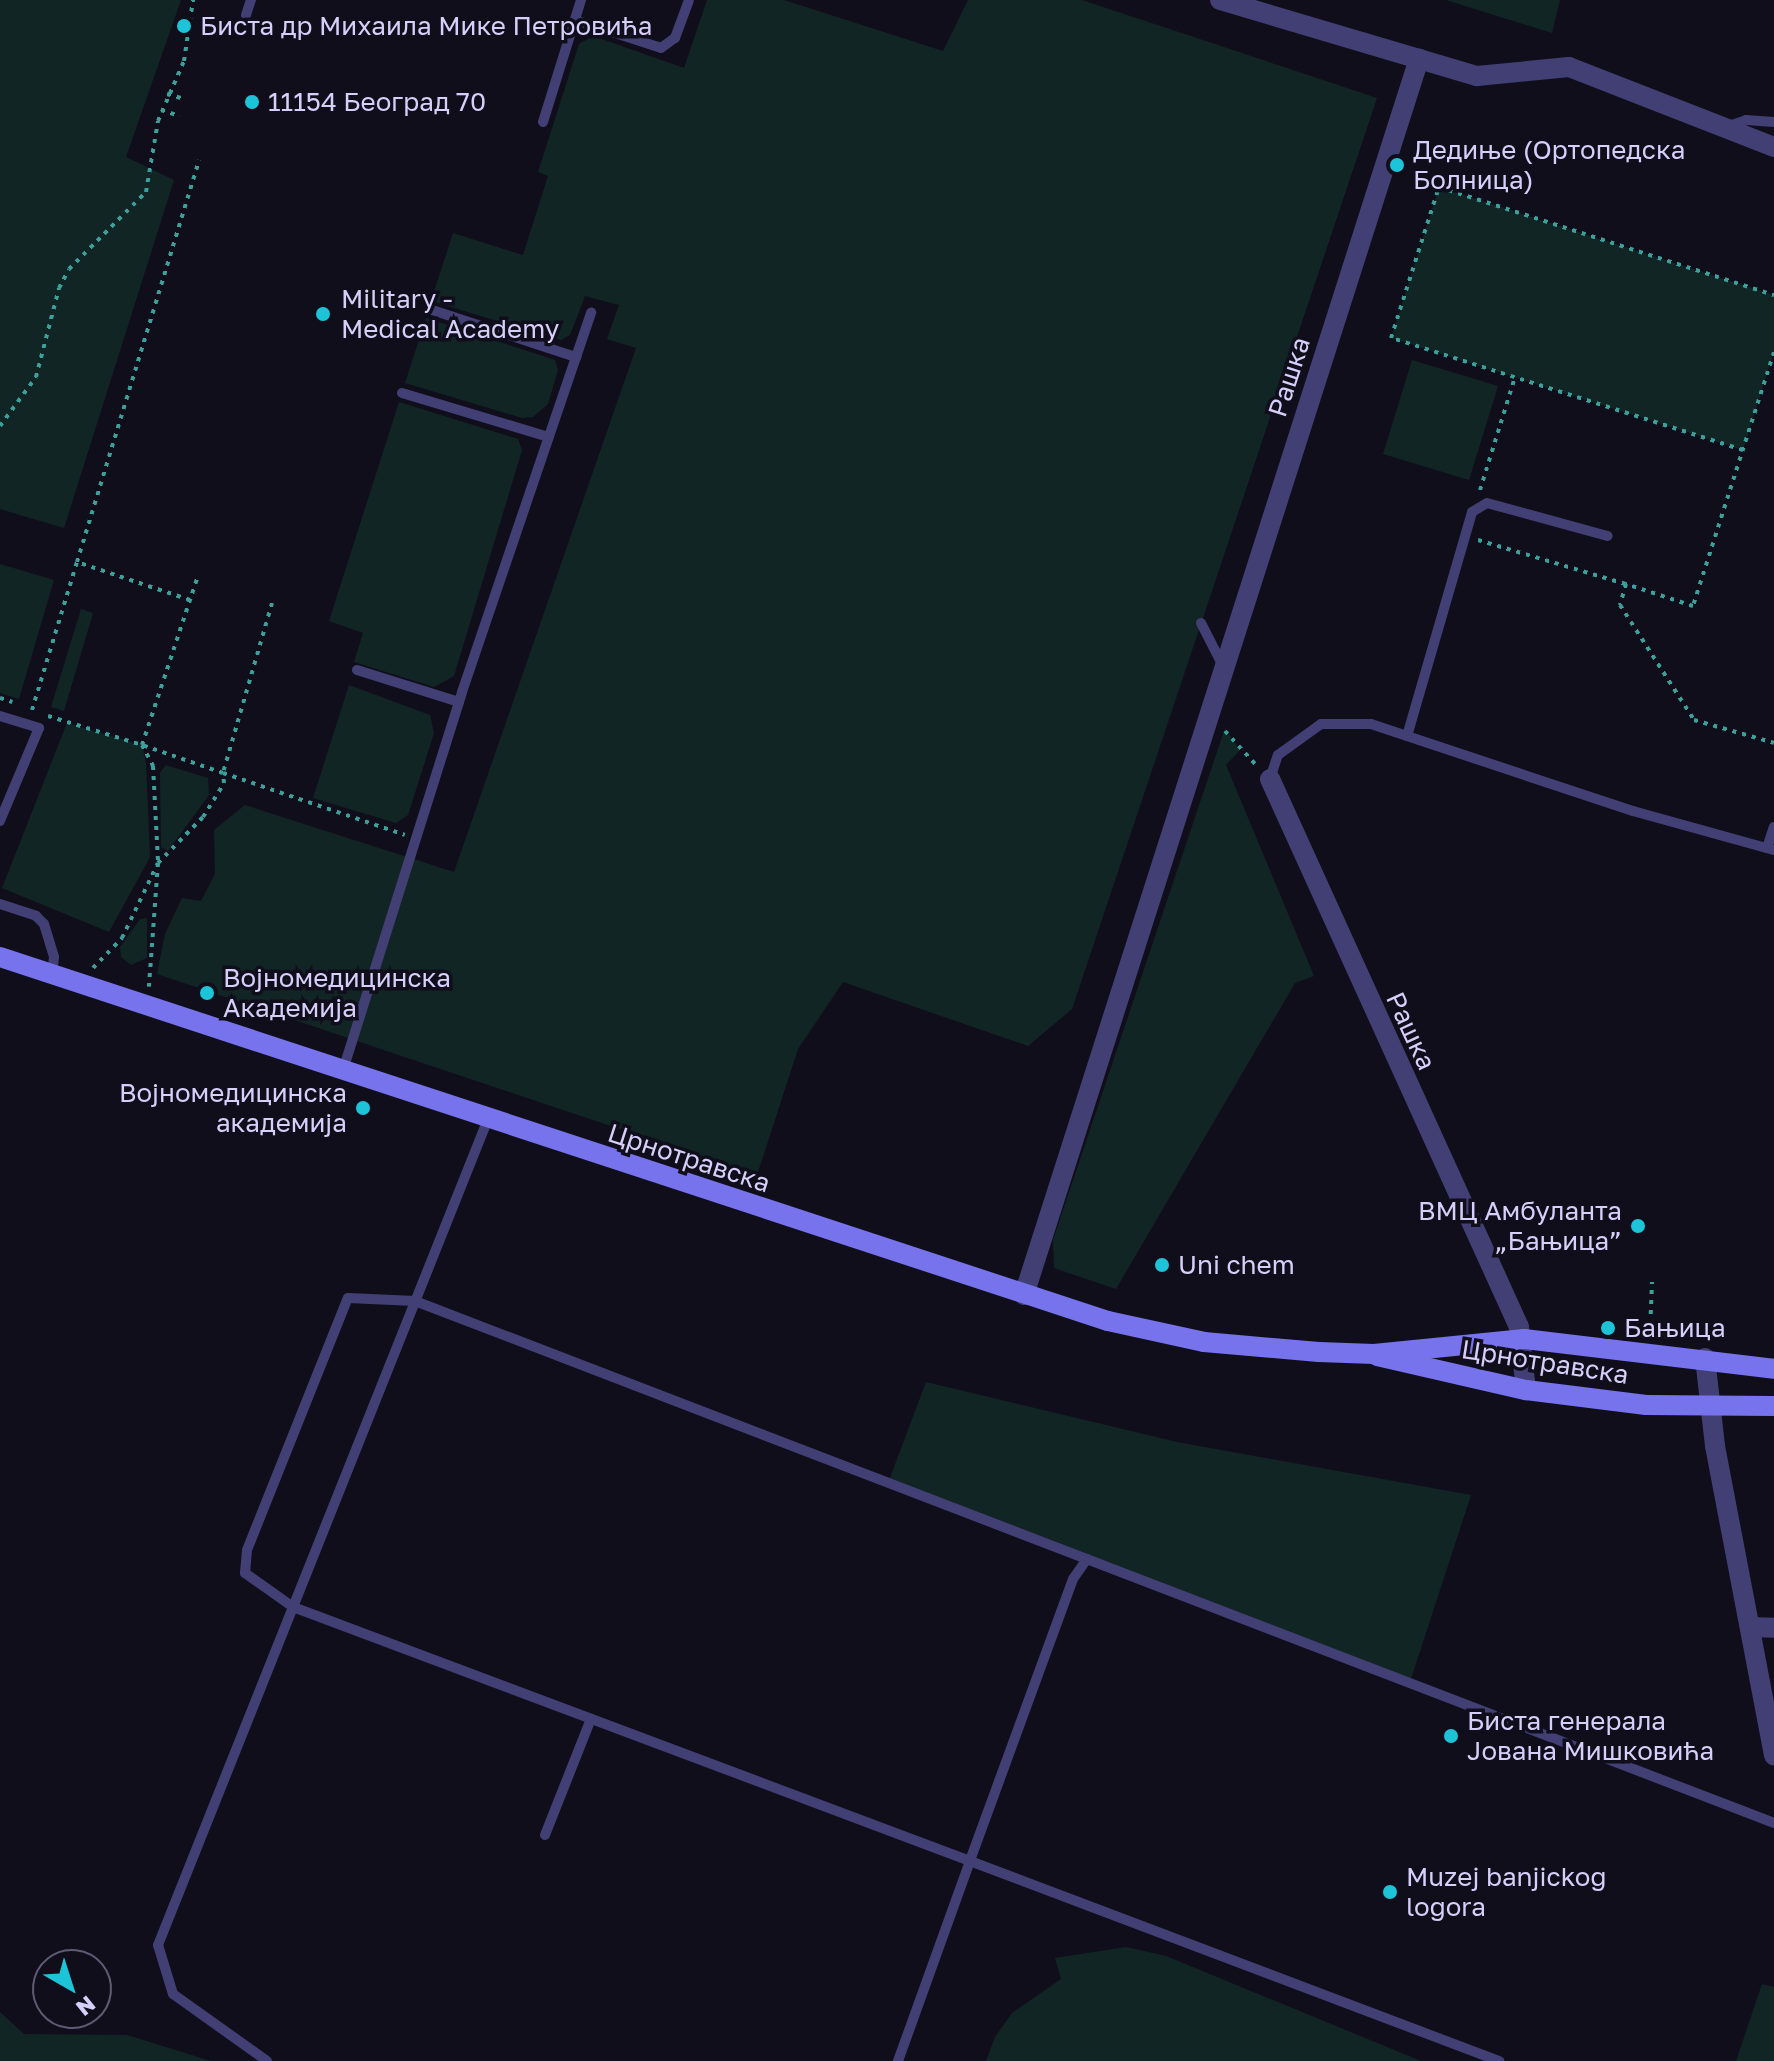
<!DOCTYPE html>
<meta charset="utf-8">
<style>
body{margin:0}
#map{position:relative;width:1774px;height:2061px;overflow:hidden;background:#110e1c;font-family:"Golos Text",sans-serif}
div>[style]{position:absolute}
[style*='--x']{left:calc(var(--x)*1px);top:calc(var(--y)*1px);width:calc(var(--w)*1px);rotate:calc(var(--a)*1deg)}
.green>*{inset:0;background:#122525}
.path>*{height:4px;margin-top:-2px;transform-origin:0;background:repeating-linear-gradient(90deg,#3ca09b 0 4px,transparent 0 10px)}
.service>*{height:10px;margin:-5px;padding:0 5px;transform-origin:5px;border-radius:5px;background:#423f75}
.minor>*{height:20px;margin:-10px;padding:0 10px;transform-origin:10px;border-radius:10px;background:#423f75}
.tertiary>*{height:20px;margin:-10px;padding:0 10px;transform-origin:10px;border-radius:10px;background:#423f75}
.secondary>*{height:20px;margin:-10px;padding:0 10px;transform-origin:10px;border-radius:10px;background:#7773ec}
.dots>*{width:22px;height:22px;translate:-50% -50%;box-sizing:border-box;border:4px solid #110e1c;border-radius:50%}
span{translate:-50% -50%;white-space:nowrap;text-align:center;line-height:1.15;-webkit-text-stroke:7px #110e1c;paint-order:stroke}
.poi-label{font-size:26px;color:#d5cff9}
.left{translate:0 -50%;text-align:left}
.right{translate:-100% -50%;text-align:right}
.street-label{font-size:26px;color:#d5cff9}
.north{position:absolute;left:32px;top:1949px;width:80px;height:80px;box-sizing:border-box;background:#110e1c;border:2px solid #5f5b74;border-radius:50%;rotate:141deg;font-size:22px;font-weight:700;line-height:32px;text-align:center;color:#d5cff9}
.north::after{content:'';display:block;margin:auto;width:28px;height:36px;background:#1dc3d7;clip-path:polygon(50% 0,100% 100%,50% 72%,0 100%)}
</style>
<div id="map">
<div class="green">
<i style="clip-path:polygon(0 0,181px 0,126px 157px,174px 180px,64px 528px,0 509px)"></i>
<i style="clip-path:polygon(707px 0,784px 0,943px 51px,968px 0,1082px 0,1377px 98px,1072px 1009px,1028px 1046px,843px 982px,798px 1049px,757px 1175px,157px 974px,165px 934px,182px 898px,201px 901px,215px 874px,214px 830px,245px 805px,454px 872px,636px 348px,607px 339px,619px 305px,585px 296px,570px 335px,561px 340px,431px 301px,453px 233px,523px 255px,548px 176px,538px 172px,579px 44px,593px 36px,684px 68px)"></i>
<i style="clip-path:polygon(1446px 0,1560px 0,1552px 33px)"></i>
<i style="clip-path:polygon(1439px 187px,1774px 295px,1774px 352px,1743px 450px,1391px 338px)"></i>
<i style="clip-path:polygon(426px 318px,555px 360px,558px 370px,548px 404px,533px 417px,522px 418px,405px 383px)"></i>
<i style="clip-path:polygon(1412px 360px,1498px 386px,1469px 480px,1383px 454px)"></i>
<i style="clip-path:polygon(399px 402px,518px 439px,522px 450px,454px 676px,434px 687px,354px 662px,363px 633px,329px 621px)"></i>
<i style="clip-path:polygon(0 564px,54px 580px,19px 699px,0 693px)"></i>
<i style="clip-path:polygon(81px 609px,93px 613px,64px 711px,51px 707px)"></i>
<i style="clip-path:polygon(349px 685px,430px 715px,434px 733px,408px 815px,396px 823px,313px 798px)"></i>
<i style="clip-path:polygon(67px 723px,142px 745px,146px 763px,150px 857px,109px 932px,2px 888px)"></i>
<i style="clip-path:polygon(1225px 728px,1240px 750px,1226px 765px,1314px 976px,1295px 983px,1116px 1289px,1054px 1268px,1053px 1240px)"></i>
<i style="clip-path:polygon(166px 765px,208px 778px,209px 795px,168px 851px,161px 847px,160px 773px)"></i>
<i style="clip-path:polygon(147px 918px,147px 958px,131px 965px,121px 957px,120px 947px,140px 919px)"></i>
<i style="clip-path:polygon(926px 1382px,1177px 1442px,1471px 1495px,1409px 1685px,888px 1483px)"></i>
<i style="clip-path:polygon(1126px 1947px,1166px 1956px,1421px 2061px,986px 2061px,995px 2037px,1012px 2013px,1061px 1979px,1055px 1958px)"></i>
<i style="clip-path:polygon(1762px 1984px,1774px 1987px,1774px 2061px,1736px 2061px)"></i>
<i style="clip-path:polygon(0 2012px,24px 2034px,127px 2035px,211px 2061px,0 2061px)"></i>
</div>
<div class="path">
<i style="--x:167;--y:94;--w:19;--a:16"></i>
<i style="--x:161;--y:110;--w:20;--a:18"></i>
<i style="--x:1774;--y:352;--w:267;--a:107.7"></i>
<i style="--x:1693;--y:606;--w:71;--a:-161.8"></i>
<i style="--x:1626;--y:584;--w:22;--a:106"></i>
<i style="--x:1620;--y:605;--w:137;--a:57.2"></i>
<i style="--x:1694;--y:720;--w:83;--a:16"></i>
<i style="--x:0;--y:426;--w:61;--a:-53.7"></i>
<i style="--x:36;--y:377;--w:92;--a:-75.5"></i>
<i style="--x:59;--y:288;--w:21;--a:-62"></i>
<i style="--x:69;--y:269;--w:109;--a:-45"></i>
<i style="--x:146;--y:192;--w:72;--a:-80.4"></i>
<i style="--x:158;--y:121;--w:65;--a:-66.6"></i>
<i style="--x:184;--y:61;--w:62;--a:-81.6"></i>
<i style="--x:1743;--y:450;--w:369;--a:-162.3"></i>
<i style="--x:1391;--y:338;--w:158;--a:-72.4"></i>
<i style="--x:1439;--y:187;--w:352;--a:17.9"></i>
<i style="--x:1480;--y:490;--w:118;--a:-72.8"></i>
<i style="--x:1478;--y:540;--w:154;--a:16.6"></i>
<i style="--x:190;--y:600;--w:119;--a:-161.4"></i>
<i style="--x:77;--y:562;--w:420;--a:-73.1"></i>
<i style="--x:272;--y:603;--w:177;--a:106.1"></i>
<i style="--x:223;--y:773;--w:192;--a:18.8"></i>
<i style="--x:0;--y:698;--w:13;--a:18"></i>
<i style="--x:32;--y:710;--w:155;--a:-73.1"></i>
<i style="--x:48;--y:716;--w:98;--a:17.1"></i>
<i style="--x:142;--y:745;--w:175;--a:-71.7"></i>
<i style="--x:1225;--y:731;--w:47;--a:47.6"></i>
<i style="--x:93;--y:968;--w:42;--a:-46"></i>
<i style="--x:122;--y:938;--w:83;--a:-64.4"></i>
<i style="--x:158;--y:863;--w:64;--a:-45.6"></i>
<i style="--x:203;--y:817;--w:40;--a:-58"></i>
<i style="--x:224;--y:783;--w:10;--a:-96"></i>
<i style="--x:223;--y:773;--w:86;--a:-160.9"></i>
<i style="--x:142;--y:745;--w:24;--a:62"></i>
<i style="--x:153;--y:766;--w:97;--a:87"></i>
<i style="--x:158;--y:863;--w:124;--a:94.2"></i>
<i style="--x:1650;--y:1334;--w:52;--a:-87.8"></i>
</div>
<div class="service">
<i style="--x:246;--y:15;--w:16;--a:-72"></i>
<i style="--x:575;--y:20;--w:90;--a:18"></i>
<i style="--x:661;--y:48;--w:17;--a:-36"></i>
<i style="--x:675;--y:38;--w:40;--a:-69.8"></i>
<i style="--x:543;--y:122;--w:128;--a:-72.7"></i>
<i style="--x:1726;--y:127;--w:21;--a:-19"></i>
<i style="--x:1746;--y:120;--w:28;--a:4"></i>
<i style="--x:429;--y:309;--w:155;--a:18.1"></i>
<i style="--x:402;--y:393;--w:153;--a:16.7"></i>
<i style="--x:1201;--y:623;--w:48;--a:62.9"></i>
<i style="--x:357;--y:670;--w:107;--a:17.4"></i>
<i style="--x:0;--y:716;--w:41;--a:17.1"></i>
<i style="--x:39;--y:728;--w:101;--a:112.8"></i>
<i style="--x:1407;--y:736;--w:233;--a:-73.8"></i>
<i style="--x:1472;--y:512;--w:17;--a:-31"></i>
<i style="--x:1487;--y:503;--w:125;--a:15.3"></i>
<i style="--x:1270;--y:779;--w:25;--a:-72"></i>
<i style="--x:1278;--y:755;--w:53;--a:-35.8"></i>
<i style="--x:1321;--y:724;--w:50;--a:0"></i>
<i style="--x:1371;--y:724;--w:276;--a:18.4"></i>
<i style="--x:1633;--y:811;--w:146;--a:15.5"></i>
<i style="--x:1767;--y:848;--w:22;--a:-72"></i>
<i style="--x:0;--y:904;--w:38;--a:18"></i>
<i style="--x:36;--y:916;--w:11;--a:45"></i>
<i style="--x:44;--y:924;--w:34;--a:73"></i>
<i style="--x:54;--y:957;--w:19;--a:96"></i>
<i style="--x:343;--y:1070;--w:396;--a:-72.5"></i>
<i style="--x:462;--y:692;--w:401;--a:-71.2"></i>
<i style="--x:1087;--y:1559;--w:24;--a:125"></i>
<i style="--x:1073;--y:1579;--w:300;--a:110.1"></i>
<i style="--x:970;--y:1861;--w:723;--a:-159.43"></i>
<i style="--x:293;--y:1607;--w:59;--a:-144.7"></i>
<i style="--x:245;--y:1573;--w:23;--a:-85"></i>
<i style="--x:247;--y:1550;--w:271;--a:-68.2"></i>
<i style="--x:348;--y:1298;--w:67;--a:2.6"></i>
<i style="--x:415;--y:1301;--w:1456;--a:21.01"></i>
<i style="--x:545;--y:1835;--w:125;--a:-68.4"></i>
<i style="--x:267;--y:2061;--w:115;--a:-144.5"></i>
<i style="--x:173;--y:1994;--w:51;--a:-107"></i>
<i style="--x:158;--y:1945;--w:889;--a:-68.22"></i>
<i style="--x:898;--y:2061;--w:213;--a:-70.2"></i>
<i style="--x:970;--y:1861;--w:566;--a:20.71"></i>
</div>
<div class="minor">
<i style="--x:1270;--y:779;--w:602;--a:65.56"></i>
<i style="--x:1519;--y:1327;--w:63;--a:83.7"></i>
<i style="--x:1750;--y:1627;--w:24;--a:2"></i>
</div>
<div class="tertiary">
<i style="--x:1220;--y:0;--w:268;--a:16.5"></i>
<i style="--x:1477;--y:76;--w:92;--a:-5.6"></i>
<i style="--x:1569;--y:67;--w:220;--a:21.3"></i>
<i style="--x:1024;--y:1295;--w:1298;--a:-72.28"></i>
<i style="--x:1705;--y:1358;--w:89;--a:83.5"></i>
<i style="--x:1715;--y:1446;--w:315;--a:79.2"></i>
</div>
<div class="secondary">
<i style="--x:0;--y:957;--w:1166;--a:18.19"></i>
<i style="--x:1108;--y:1321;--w:98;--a:12.3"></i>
<i style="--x:1204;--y:1342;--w:115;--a:5"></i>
<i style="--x:1319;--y:1352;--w:55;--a:2.1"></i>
<i style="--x:1374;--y:1354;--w:151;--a:-5.7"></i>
<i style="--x:1524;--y:1339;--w:252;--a:6.8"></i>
<i style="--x:1377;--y:1356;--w:153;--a:12.9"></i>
<i style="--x:1526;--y:1390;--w:121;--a:7.1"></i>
<i style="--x:1646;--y:1405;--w:128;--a:0.4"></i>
</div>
<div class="dots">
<i style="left:184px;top:26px;background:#1dc3d7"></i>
<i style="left:252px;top:102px;background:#1dc3d7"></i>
<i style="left:1397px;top:165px;background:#1dc3d7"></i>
<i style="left:323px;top:314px;background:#1dc3d7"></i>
<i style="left:207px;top:993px;background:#1dc3d7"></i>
<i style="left:363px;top:1108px;background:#1dc3d7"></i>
<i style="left:1638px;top:1226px;background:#1dc3d7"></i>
<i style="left:1162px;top:1265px;background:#1dc3d7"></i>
<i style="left:1608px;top:1328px;background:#1dc3d7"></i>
<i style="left:1451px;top:1736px;background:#1dc3d7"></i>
<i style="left:1390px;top:1892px;background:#1dc3d7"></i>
</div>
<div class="poi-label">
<span class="left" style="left:200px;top:26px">Биста др Михаила Мике Петровића</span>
<span class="left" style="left:268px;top:102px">11154 Београд 70</span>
<span class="left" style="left:1413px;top:165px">Дедиње (Ортопедска<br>Болница)</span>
<span class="left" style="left:341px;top:314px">Military -<br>Medical Academy</span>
<span class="left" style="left:223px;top:993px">Војномедицинска<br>Академија</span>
<span class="right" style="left:347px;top:1108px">Војномедицинска<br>академија</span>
<span class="right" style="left:1622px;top:1226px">ВМЦ Амбуланта<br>„Бањица”</span>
<span class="left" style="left:1178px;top:1265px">Uni chem</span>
<span class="left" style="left:1624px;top:1328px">Бањица</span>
<span class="left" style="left:1467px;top:1736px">Биста генерала<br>Јована Мишковића</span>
<span class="left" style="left:1406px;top:1892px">Muzej banjickog<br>logora</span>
</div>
<div class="street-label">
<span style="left:1289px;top:377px;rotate:-72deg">Рашка</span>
<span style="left:1411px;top:1031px;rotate:65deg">Рашка</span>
<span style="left:689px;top:1158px;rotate:18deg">Црнотравска</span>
<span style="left:1545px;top:1362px;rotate:9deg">Црнотравска</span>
</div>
<div class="north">N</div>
</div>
